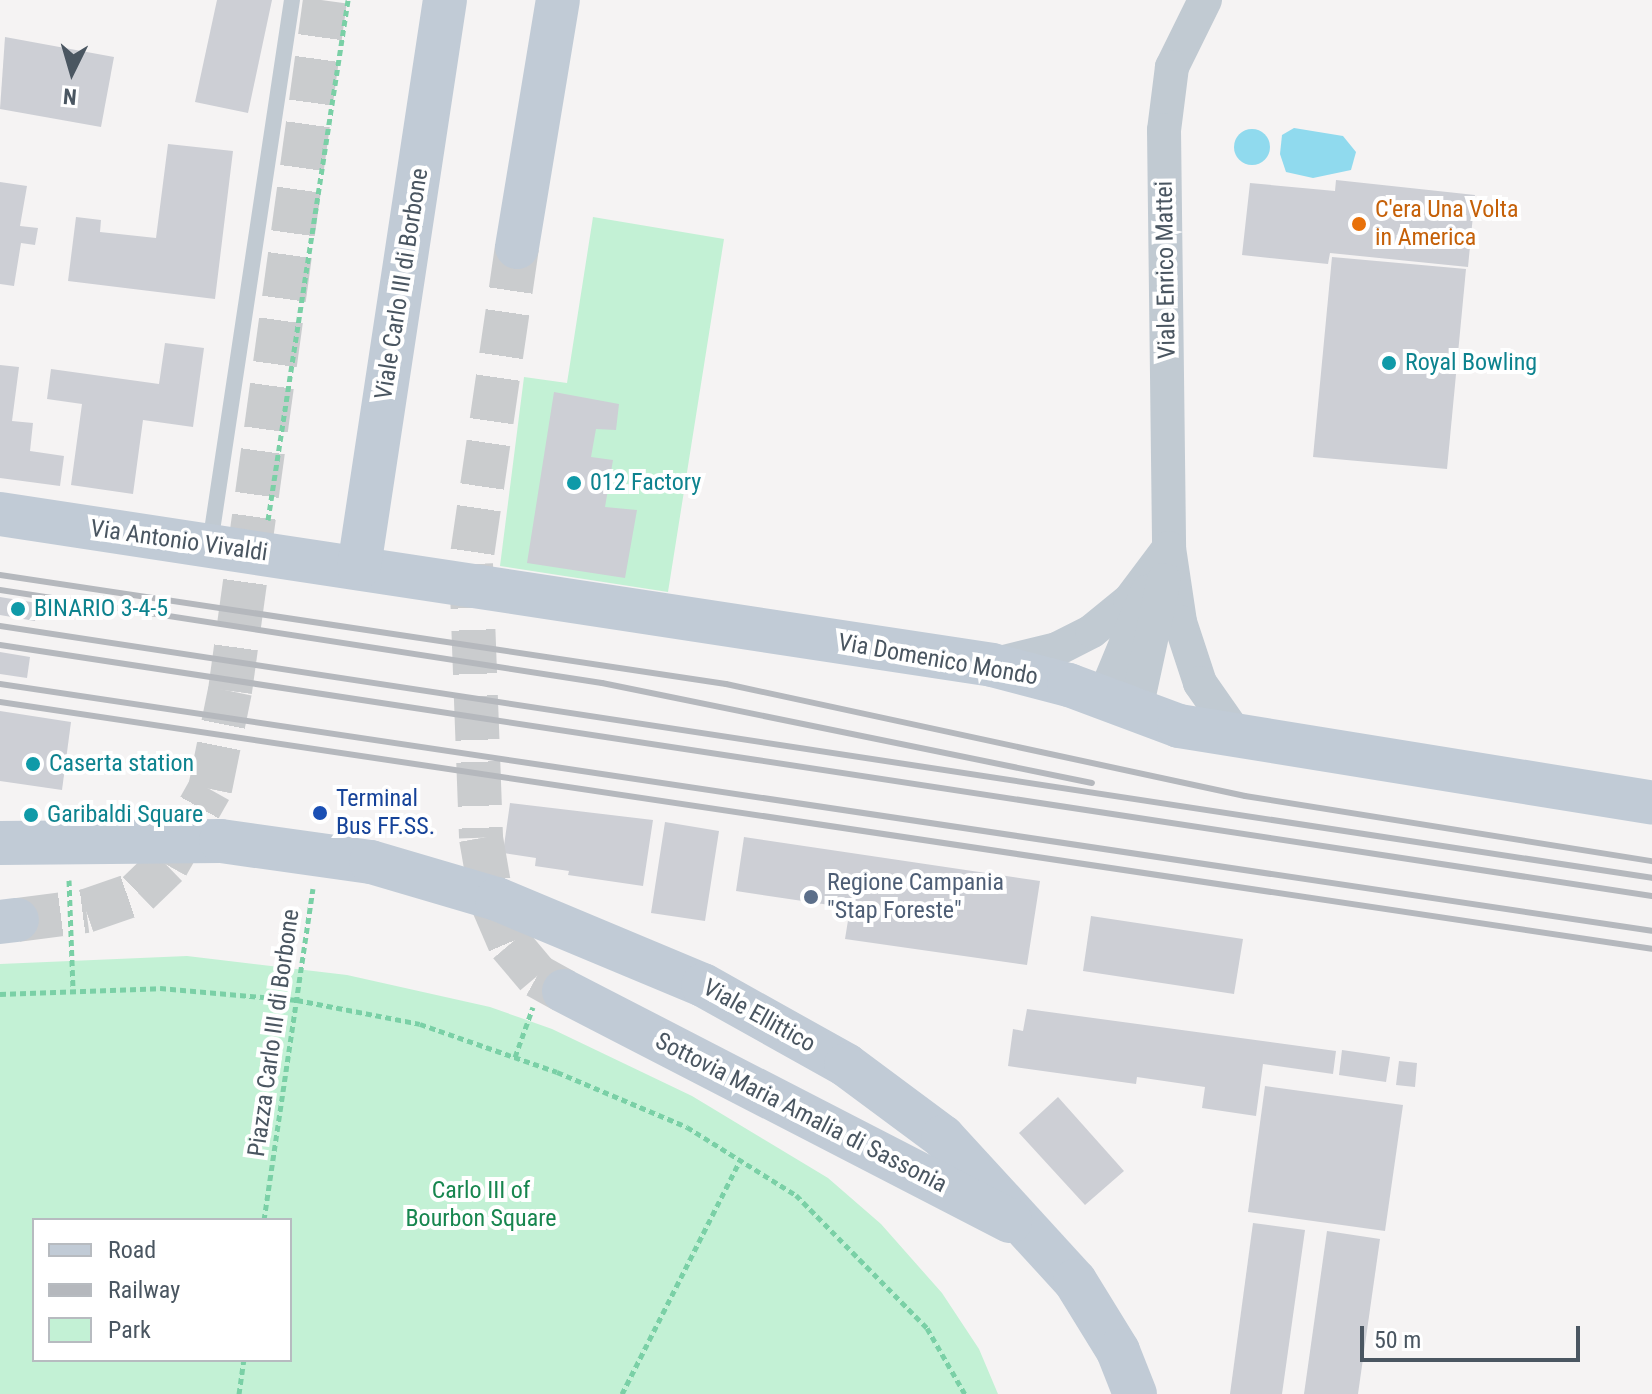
<!DOCTYPE html>
<style>
body{margin:0}
#map{position:relative;width:1652px;height:1394px;overflow:hidden;background:#f5f3f3;font-family:"Roboto Condensed",sans-serif}
div>[style]{position:absolute}
[style*='--x']{left:calc(var(--x)*1px);top:calc(var(--y)*1px);width:calc(var(--w)*1px);rotate:calc(var(--a)*1deg)}
.green>*{inset:0;background:#c3f1d5}
.water>*{inset:0;background:#90daee}
.round{border-radius:50%}
.building>*{inset:0;background:#cdcfd5}
.secondary-tunnel>*{height:44px;margin-top:-22px;transform-origin:0;background:repeating-linear-gradient(90deg,#caccce 0 44px,transparent 0 66px)}
.path>*{height:5px;margin-top:-2.5px;transform-origin:0;background:repeating-linear-gradient(90deg,#7ad0a6 0 6px,transparent 0 10px)}
.lane>*{height:16px;margin:-8px;padding:0 8px;transform-origin:8px;border-radius:8px;background:#c1cad2}
.street>*{height:34px;margin:-17px;padding:0 17px;transform-origin:17px;border-radius:17px;background:#c1cad2}
.secondary>*{height:44px;margin:-22px;padding:0 22px;transform-origin:22px;border-radius:22px;background:#c1cbd6}
.rail>*{height:6px;margin:-3px;padding:0 3px;transform-origin:3px;border-radius:3px;background:#b5b8bd}
.dots>*{width:22px;height:22px;translate:-50% -50%;box-sizing:border-box;border:4px solid #fff;border-radius:50%}
span{translate:-50% -50%;white-space:nowrap;text-align:center;line-height:1.15;-webkit-text-stroke:8px #fff;paint-order:stroke}
.food-label{font-size:24px;color:#c56008}
.left{translate:0 -50%;text-align:left}
.street-label{font-size:24px;color:#4a5661}
.culture-label{font-size:24px;color:#0d838f}
.transit-label{font-size:24px;color:#164399}
.service-label{font-size:24px;color:#4e5e75}
.park-label{font-size:24px;color:#17864f}
.legend{position:absolute;left:32px;top:1218px;width:260px;height:144px;box-sizing:border-box;background:#fff;border:2px solid #b7bbc0;margin:0;padding:10px 14px;list-style:none;font-size:24px;color:#4a5661}
.legend li{display:flex;align-items:center;gap:16px;height:40px}
.legend b{width:40px;border:2px solid #b7bbc0}
.north{position:absolute;left:32px;top:32px;width:80px;height:80px;-webkit-text-stroke:6px #fff;paint-order:stroke;rotate:185deg;font-size:22px;font-weight:700;line-height:32px;text-align:center;color:#4a5661}
.north::after{content:'';display:block;margin:auto;width:28px;height:36px;background:#4a5661;clip-path:polygon(50% 0,100% 100%,50% 72%,0 100%)}
.scale{position:absolute;left:1360px;top:1326px;width:220px;height:36px;box-sizing:border-box;border:4px solid #4a5661;border-top:0;padding-left:10px;font-size:24px;line-height:28px;white-space:nowrap;color:#4a5661;-webkit-text-stroke:6px #fff;paint-order:stroke}
</style>
<div id="map">
<div class="green">
<i style="clip-path:polygon(593px 217px,724px 239px,668px 592px,500px 566px,524px 377px,567px 383px)"></i>
<i style="clip-path:polygon(evenodd,187px 956px,347px 975px,490px 1007px,552px 1029px,692px 1096px,828px 1178px,881px 1224px,942px 1293px,979px 1349px,998px 1394px,0 1394px,0 964px,187px 956px,34px 1220px,290px 1220px,290px 1360px,34px 1360px,34px 1220px)"></i>
</div>
<div class="water">
<i style="clip-path:polygon(1294px 128px,1343px 136px,1356px 152px,1351px 170px,1313px 178px,1286px 172px,1280px 154px,1282px 135px)"></i>
<i class="round" style="left:1234px;top:129px;width:36px;height:36px"></i>
</div>
<div class="building">
<i style="clip-path:polygon(217px 0,272px 0,248px 113px,195px 102px)"></i>
<i style="clip-path:polygon(5px 37px,114px 57px,101px 127px,0 109px)"></i>
<i style="clip-path:polygon(168px 144px,233px 151px,215px 299px,68px 281px,76px 217px,101px 220px,100px 232px,156px 238px)"></i>
<i style="clip-path:polygon(1336px 180px,1475px 195px,1468px 267px,1330px 253px,1328px 264px,1242px 255px,1250px 183px,1335px 191px)"></i>
<i style="clip-path:polygon(0 182px,27px 186px,20px 226px,38px 228px,35px 245px,21px 243px,14px 286px,0 284px)"></i>
<i style="clip-path:polygon(1332px 257px,1466px 269px,1447px 469px,1313px 457px)"></i>
<i style="clip-path:polygon(165px 343px,204px 348px,193px 427px,143px 420px,133px 494px,71px 485px,82px 404px,47px 399px,51px 369px,159px 384px)"></i>
<i style="clip-path:polygon(0 365px,19px 367px,12px 421px,33px 423px,30px 451px,64px 456px,60px 486px,0 478px)"></i>
<i style="clip-path:polygon(554px 392px,619px 404px,616px 430px,596px 429px,591px 457px,613px 460px,605px 507px,637px 510px,625px 578px,527px 563px)"></i>
<i style="clip-path:polygon(0 597px,37px 603px,35px 621px,0 615px)"></i>
<i style="clip-path:polygon(0 652px,30px 657px,27px 678px,0 674px)"></i>
<i style="clip-path:polygon(0 711px,71px 722px,62px 790px,0 781px)"></i>
<i style="clip-path:polygon(510px 803px,653px 820px,643px 886px,568px 875px,569px 871px,535px 866px,536px 858px,503px 853px)"></i>
<i style="clip-path:polygon(665px 822px,719px 831px,705px 921px,651px 913px)"></i>
<i style="clip-path:polygon(744px 837px,1040px 881px,1027px 965px,845px 939px,850px 908px,736px 891px)"></i>
<i style="clip-path:polygon(1091px 916px,1243px 939px,1234px 994px,1083px 971px)"></i>
<i style="clip-path:polygon(1027px 1009px,1336px 1051px,1333px 1074px,1263px 1064px,1256px 1116px,1202px 1108px,1205px 1087px,1137px 1077px,1136px 1084px,1008px 1066px,1013px 1029px,1023px 1031px)"></i>
<i style="clip-path:polygon(1342px 1050px,1390px 1057px,1386px 1082px,1339px 1075px)"></i>
<i style="clip-path:polygon(1399px 1061px,1417px 1063px,1415px 1087px,1396px 1085px)"></i>
<i style="clip-path:polygon(1265px 1086px,1403px 1105px,1385px 1231px,1248px 1212px)"></i>
<i style="clip-path:polygon(1058px 1097px,1124px 1171px,1085px 1205px,1019px 1133px)"></i>
<i style="clip-path:polygon(1253px 1223px,1305px 1230px,1282px 1394px,1230px 1394px)"></i>
<i style="clip-path:polygon(1327px 1231px,1380px 1239px,1358px 1394px,1304px 1394px)"></i>
</div>
<div class="secondary-tunnel">
<i style="--x:517;--y:247;--w:320;--a:98.3"></i>
<i style="--x:471;--y:564;--w:274;--a:87.9"></i>
<i style="--x:481;--y:838;--w:65;--a:80.2"></i>
<i style="--x:492;--y:902;--w:46;--a:66.8"></i>
<i style="--x:510;--y:944;--w:42;--a:49.8"></i>
<i style="--x:537;--y:976;--w:31;--a:29"></i>
<i style="--x:17;--y:920;--w:70;--a:-7.4"></i>
<i style="--x:86;--y:911;--w:55;--a:-19.1"></i>
<i style="--x:138;--y:893;--w:40;--a:-44"></i>
<i style="--x:167;--y:865;--w:87;--a:-60.5"></i>
<i style="--x:210;--y:789;--w:100;--a:-78.5"></i>
<i style="--x:230;--y:691;--w:697;--a:-82.17"></i>
</div>
<div class="path">
<i style="--x:268;--y:520;--w:526;--a:-81.25"></i>
<i style="--x:69;--y:880;--w:108;--a:87.9"></i>
<i style="--x:0;--y:994;--w:160;--a:-2.1"></i>
<i style="--x:160;--y:988;--w:138;--a:5"></i>
<i style="--x:297;--y:1000;--w:125;--a:11"></i>
<i style="--x:420;--y:1024;--w:145;--a:19.3"></i>
<i style="--x:557;--y:1072;--w:141;--a:22.9"></i>
<i style="--x:687;--y:1127;--w:128;--a:32"></i>
<i style="--x:796;--y:1195;--w:187;--a:45.4"></i>
<i style="--x:927;--y:1328;--w:76;--a:60.1"></i>
<i style="--x:515;--y:1057;--w:53;--a:-70.2"></i>
<i style="--x:264;--y:1220;--w:335;--a:-81.6"></i>
<i style="--x:239;--y:1394;--w:34;--a:-82"></i>
<i style="--x:622;--y:1394;--w:264;--a:-63.2"></i>
</div>
<div class="lane">
<i style="--x:210;--y:544;--w:550;--a:-81.43"></i>
</div>
<div class="street">
<i style="--x:1205;--y:0;--w:75;--a:116.2"></i>
<i style="--x:1172;--y:67;--w:64;--a:97.2"></i>
<i style="--x:1164;--y:130;--w:418;--a:89.3"></i>
<i style="--x:1169;--y:548;--w:75;--a:81.5"></i>
<i style="--x:1180;--y:622;--w:64;--a:71.8"></i>
<i style="--x:1200;--y:683;--w:65;--a:55.1"></i>
<i style="--x:992;--y:665;--w:67;--a:-13.8"></i>
<i style="--x:1057;--y:649;--w:39;--a:-27"></i>
<i style="--x:1092;--y:631;--w:49;--a:-39.2"></i>
<i style="--x:1130;--y:600;--w:65;--a:-53.1"></i>
<i style="--x:1103;--y:699;--w:116;--a:-67.6"></i>
<i style="--x:1135;--y:714;--w:137;--a:-77.8"></i>
</div>
<div class="secondary">
<i style="--x:517;--y:247;--w:250;--a:-80.6"></i>
<i style="--x:0;--y:514;--w:1003;--a:8.65"></i>
<i style="--x:992;--y:665;--w:80;--a:14.6"></i>
<i style="--x:1069;--y:685;--w:117;--a:20.4"></i>
<i style="--x:1179;--y:726;--w:479;--a:9.2"></i>
<i style="--x:359;--y:567;--w:573;--a:-81.38"></i>
<i style="--x:0;--y:843;--w:221;--a:-0.5"></i>
<i style="--x:221;--y:841;--w:151;--a:8"></i>
<i style="--x:371;--y:862;--w:131;--a:16.4"></i>
<i style="--x:497;--y:899;--w:223;--a:22.7"></i>
<i style="--x:703;--y:985;--w:164;--a:29.2"></i>
<i style="--x:846;--y:1065;--w:121;--a:36.6"></i>
<i style="--x:943;--y:1137;--w:195;--a:47.5"></i>
<i style="--x:1075;--y:1281;--w:82;--a:58.4"></i>
<i style="--x:1118;--y:1351;--w:46;--a:68.4"></i>
<i style="--x:0;--y:922;--w:17;--a:-7"></i>
<i style="--x:564;--y:991;--w:502;--a:27.28"></i>
</div>
<div class="rail">
<i style="--x:0;--y:575;--w:734;--a:8.54"></i>
<i style="--x:726;--y:684;--w:531;--a:12.18"></i>
<i style="--x:1245;--y:796;--w:412;--a:9.1"></i>
<i style="--x:0;--y:590;--w:609;--a:8.78"></i>
<i style="--x:602;--y:683;--w:500;--a:11.53"></i>
<i style="--x:0;--y:626;--w:1671;--a:8.67"></i>
<i style="--x:0;--y:645;--w:1671;--a:8.64"></i>
<i style="--x:0;--y:684;--w:1670;--a:8.5"></i>
<i style="--x:0;--y:702;--w:1670;--a:8.5"></i>
</div>
<div class="dots">
<i style="left:1359px;top:224px;background:#e8710a"></i>
<i style="left:1389px;top:363px;background:#0f9aa8"></i>
<i style="left:574px;top:483px;background:#0f9aa8"></i>
<i style="left:18px;top:609px;background:#0f9aa8"></i>
<i style="left:33px;top:764px;background:#0f9aa8"></i>
<i style="left:320px;top:813px;background:#1a4fb4"></i>
<i style="left:31px;top:815px;background:#0f9aa8"></i>
<i style="left:811px;top:897px;background:#5c6f8a"></i>
</div>
<div class="food-label">
<span class="left" style="left:1375px;top:224px">C'era Una Volta<br>in America</span>
</div>
<div class="street-label">
<span style="left:1166px;top:270px;rotate:-91deg">Viale Enrico Mattei</span>
<span style="left:402px;top:284px;rotate:-81deg">Viale Carlo III di Borbone</span>
<span style="left:179px;top:541px;rotate:8deg">Via Antonio Vivaldi</span>
<span style="left:938px;top:660px;rotate:10deg">Via Domenico Mondo</span>
<span style="left:759px;top:1016px;rotate:29deg">Viale Ellittico</span>
<span style="left:274px;top:1033px;rotate:-82deg">Piazza Carlo III di Borbone</span>
<span style="left:801px;top:1113px;rotate:27deg">Sottovia Maria Amalia di Sassonia</span>
</div>
<div class="culture-label">
<span class="left" style="left:1405px;top:363px">Royal Bowling</span>
<span class="left" style="left:590px;top:483px">012 Factory</span>
<span class="left" style="left:34px;top:609px">BINARIO 3-4-5</span>
<span class="left" style="left:49px;top:764px">Caserta station</span>
<span class="left" style="left:47px;top:815px">Garibaldi Square</span>
</div>
<div class="transit-label">
<span class="left" style="left:336px;top:813px">Terminal<br>Bus FF.SS.</span>
</div>
<div class="service-label">
<span class="left" style="left:827px;top:897px">Regione Campania<br>"Stap Foreste"</span>
</div>
<div class="park-label">
<span style="left:481px;top:1205px">Carlo III of<br>Bourbon Square</span>
</div>
<ul class="legend">
<li><b style="height:10px;background:#c1cbd6"></b>Road</li>
<li><b style="height:10px;background:#b5b8bd"></b>Railway</li>
<li><b style="height:22px;background:#c3f1d5"></b>Park</li>
</ul>
<div class="north">N</div>
<div class="scale">50 m</div>
</div>
